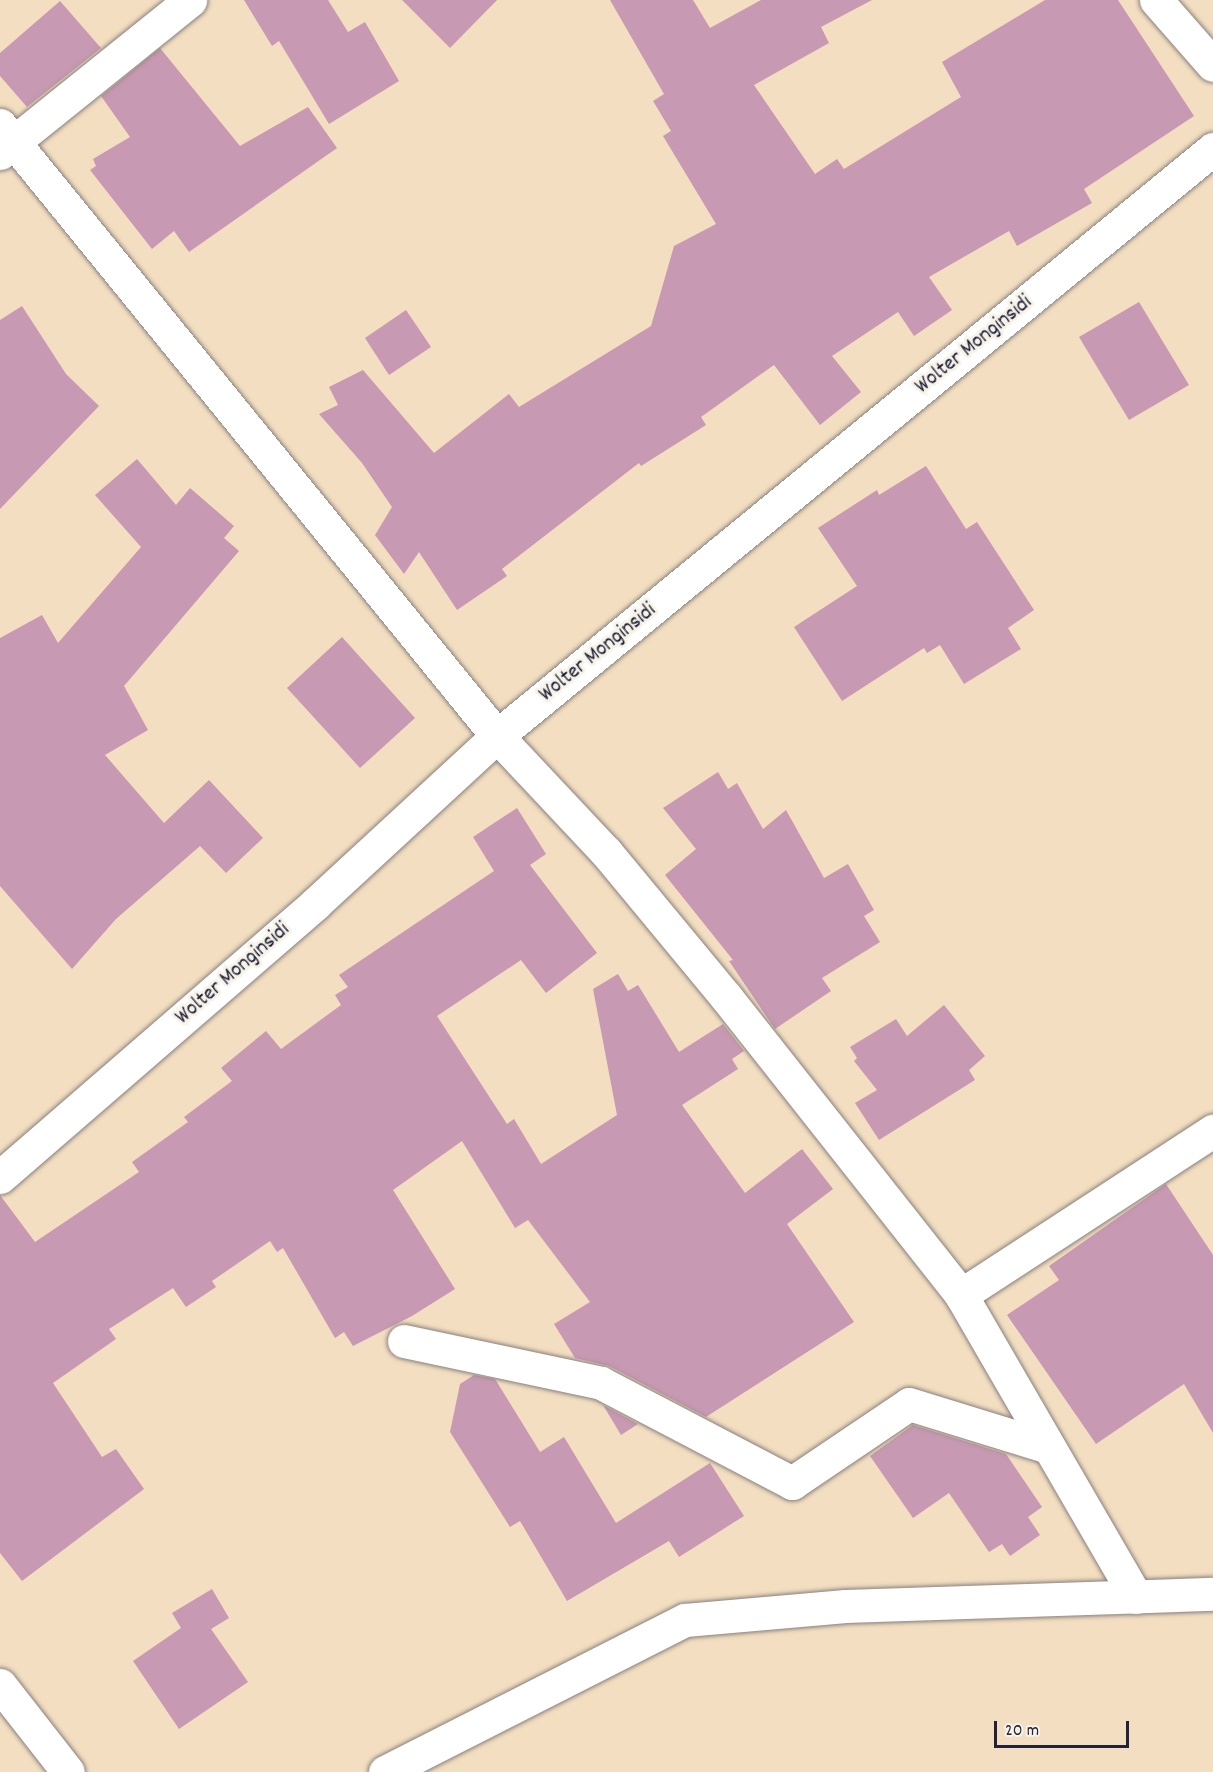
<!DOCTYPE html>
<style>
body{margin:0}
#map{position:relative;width:1213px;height:1772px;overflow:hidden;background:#f3dec1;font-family:Dekko,sans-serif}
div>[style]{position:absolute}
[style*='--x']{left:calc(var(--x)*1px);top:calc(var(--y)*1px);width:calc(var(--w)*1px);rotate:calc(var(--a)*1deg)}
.building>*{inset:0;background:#c799b2}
.roads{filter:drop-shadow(0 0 2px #8a807e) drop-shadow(0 0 2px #8a807e)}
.minor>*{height:33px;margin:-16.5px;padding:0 16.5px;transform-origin:16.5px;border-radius:16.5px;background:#fff}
span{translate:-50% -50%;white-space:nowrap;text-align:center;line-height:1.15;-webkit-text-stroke:6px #f7f3e8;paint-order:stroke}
.street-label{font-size:22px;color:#22223b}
.scale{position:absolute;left:994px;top:1721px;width:135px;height:27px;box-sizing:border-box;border:3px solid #22223b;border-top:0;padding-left:8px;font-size:18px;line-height:21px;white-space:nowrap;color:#22223b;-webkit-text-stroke:4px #f7f3e8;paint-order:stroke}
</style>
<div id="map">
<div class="building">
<i style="clip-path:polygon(244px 0,328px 0,348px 32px,365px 22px,399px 81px,329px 124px,279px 41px,272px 46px)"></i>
<i style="clip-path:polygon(402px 0,497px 0,450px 48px)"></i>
<i style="clip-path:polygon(610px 0,693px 0,710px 28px,761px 0,872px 0,821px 27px,829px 43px,754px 85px,815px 174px,837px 159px,844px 169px,961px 97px,942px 62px,1045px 0,1118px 0,1194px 116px,1084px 189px,1092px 203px,1017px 246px,1009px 231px,929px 277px,952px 310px,914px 336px,898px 312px,832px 356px,861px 392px,820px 425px,774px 365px,701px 417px,706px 425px,641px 466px,639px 463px,502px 569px,507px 576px,457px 610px,419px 552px,404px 574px,375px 535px,392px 507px,362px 463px,319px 414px,338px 405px,329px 387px,363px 370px,434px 453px,509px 394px,519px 407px,651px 326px,674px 246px,716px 224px,663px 136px,671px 131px,653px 101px,664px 94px)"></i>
<i style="clip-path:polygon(60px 1px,101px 48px,27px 107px,0 76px,0 53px)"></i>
<i style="clip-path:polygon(160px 48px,240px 146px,308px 107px,337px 148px,189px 252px,174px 231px,152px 249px,90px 170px,96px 166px,93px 159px,130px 137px,101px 96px)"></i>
<i style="clip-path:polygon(1139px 302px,1189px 385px,1129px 420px,1079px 337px)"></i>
<i style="clip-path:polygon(22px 306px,66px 374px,99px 406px,0 509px,0 320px)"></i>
<i style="clip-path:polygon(406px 310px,431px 347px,389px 375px,365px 338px)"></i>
<i style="clip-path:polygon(137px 459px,176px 505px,190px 488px,234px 526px,224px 538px,239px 551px,124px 686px,148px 730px,105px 755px,164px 823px,209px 780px,263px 838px,226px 873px,200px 846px,116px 919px,72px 969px,0 886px,0 638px,42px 615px,58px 643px,141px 547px,95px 495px)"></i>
<i style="clip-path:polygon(926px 466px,966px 529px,977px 522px,1034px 610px,1008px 628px,1021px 649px,964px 684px,940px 645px,927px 653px,924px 648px,842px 701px,794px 627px,857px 586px,818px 528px,877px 490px,879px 495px)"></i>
<i style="clip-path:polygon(342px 637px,415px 718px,360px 768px,287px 688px)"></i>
<i style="clip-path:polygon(718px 772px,728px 789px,737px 783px,763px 829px,786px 810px,824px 878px,848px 864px,874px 910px,864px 916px,880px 942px,822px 978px,831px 991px,775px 1029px,729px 961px,733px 960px,665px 875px,696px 849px,663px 808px)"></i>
<i style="clip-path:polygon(517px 808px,546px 854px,530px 865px,597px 953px,546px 993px,521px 960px,437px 1016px,507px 1124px,514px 1119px,541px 1164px,617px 1115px,593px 989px,618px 974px,628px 991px,638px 985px,679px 1052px,723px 1024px,744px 1051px,732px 1059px,738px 1069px,682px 1105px,745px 1193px,802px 1149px,833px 1189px,787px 1224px,854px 1322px,706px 1417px,609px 1366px,575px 1358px,554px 1324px,590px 1302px,528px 1220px,515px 1228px,462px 1141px,393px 1190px,455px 1289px,412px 1316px,353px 1346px,344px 1332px,335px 1338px,283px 1248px,277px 1252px,270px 1241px,212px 1281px,216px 1287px,186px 1307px,173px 1288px,109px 1329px,116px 1339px,53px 1383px,102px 1457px,116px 1449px,144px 1489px,22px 1581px,0 1553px,0 1195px,35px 1242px,139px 1172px,132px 1162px,188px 1122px,184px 1117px,232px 1081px,221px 1068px,266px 1031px,281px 1049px,341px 1005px,335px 995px,348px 987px,339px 975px,494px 871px,473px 837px)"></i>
<i style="clip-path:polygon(944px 1005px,985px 1056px,969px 1070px,975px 1080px,879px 1140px,855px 1103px,877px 1090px,854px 1061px,857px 1058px,850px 1047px,896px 1019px,907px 1036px)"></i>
<i style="clip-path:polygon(1166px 1184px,1213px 1255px,1213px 1433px,1184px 1384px,1096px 1444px,1007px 1315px,1059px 1280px,1049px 1266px)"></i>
<i style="clip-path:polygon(474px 1375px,495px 1379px,540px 1452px,564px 1437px,616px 1523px,710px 1463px,744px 1516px,679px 1557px,669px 1541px,567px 1601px,520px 1521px,510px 1527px,450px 1432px,460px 1384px)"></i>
<i style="clip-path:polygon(603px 1405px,638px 1424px,621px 1435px)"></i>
<i style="clip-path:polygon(913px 1425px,1006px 1454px,1042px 1507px,1028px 1517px,1040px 1535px,1010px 1556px,1002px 1544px,989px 1552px,949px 1493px,913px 1518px,870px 1456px)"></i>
<i style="clip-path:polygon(212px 1589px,229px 1618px,211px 1629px,248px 1682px,179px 1729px,133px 1661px,181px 1628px,172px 1613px)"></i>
</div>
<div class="roads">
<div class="minor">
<i style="--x:1156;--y:0;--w:86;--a:48.8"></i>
<i style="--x:0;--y:125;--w:788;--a:50.87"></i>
<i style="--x:497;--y:736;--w:159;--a:46.8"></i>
<i style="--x:606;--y:852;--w:188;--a:50.4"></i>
<i style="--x:726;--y:997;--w:380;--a:51.7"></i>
<i style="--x:961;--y:1295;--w:349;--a:59.9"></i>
<i style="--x:0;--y:153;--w:244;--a:-38.8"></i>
<i style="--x:0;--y:1177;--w:417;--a:-40.9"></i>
<i style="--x:315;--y:904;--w:248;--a:-42.7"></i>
<i style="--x:497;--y:736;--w:926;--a:-39.35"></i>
<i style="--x:961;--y:1295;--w:301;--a:-33.1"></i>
<i style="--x:404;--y:1341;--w:201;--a:12"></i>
<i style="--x:601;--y:1383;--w:216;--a:27.6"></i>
<i style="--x:792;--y:1483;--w:141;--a:-34"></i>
<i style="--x:909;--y:1404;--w:146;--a:17.1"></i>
<i style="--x:0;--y:1685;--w:110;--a:52"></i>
<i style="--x:385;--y:1772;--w:336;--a:-26.9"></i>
<i style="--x:685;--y:1620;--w:161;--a:-5"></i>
<i style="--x:845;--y:1606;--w:368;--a:-1.9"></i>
</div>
</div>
<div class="street-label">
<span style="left:974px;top:345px;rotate:-39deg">Wolter Monginsidi</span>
<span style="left:598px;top:653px;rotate:-39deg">Wolter Monginsidi</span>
<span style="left:233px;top:974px;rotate:-41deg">Wolter Monginsidi</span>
</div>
<div class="scale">20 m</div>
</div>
